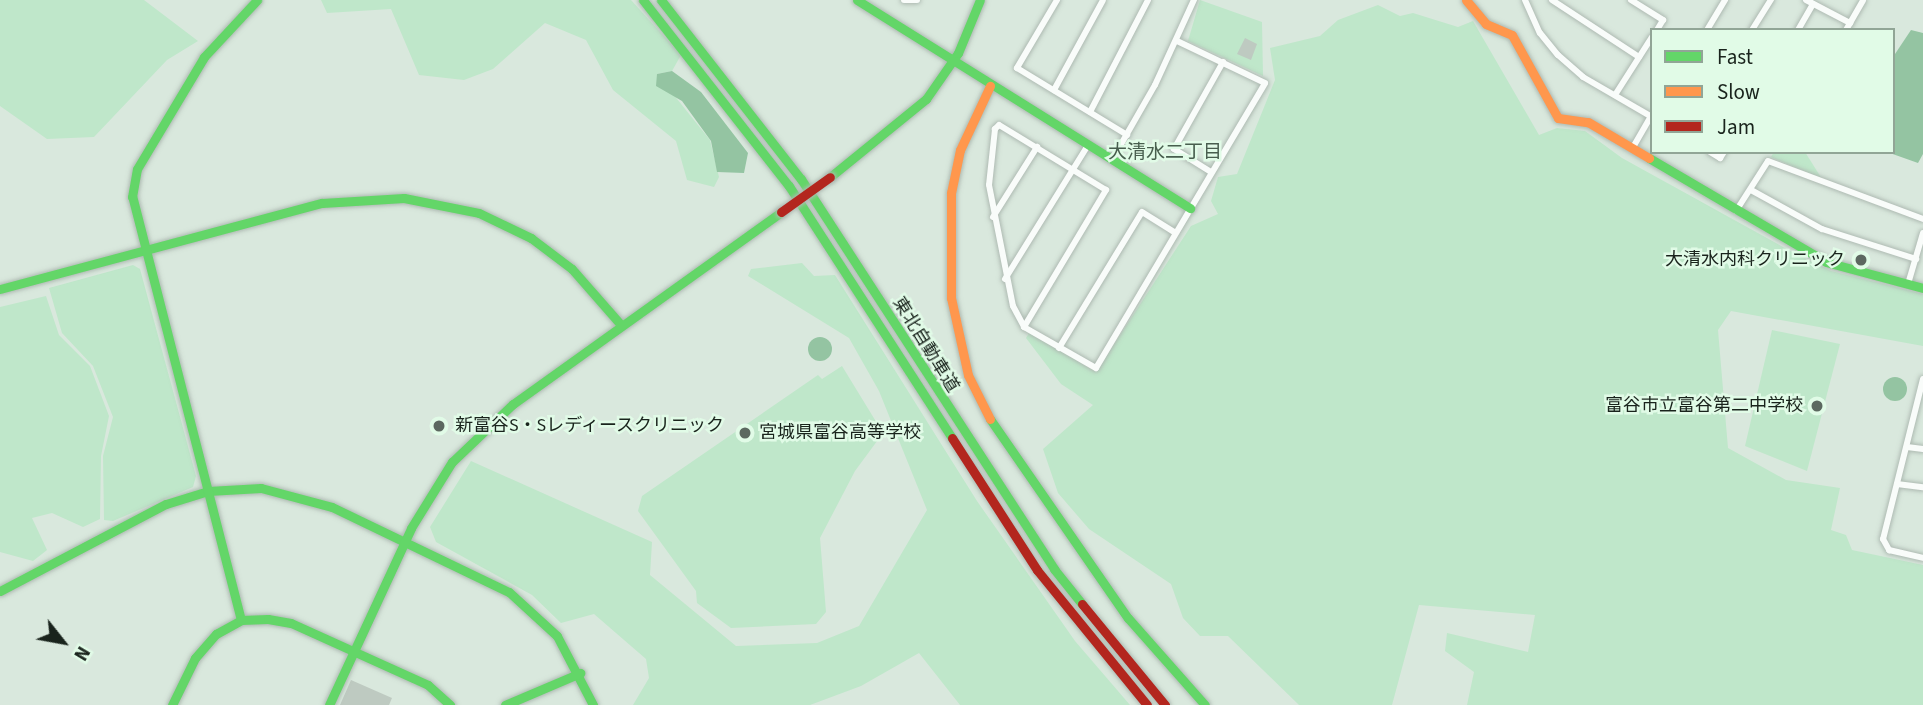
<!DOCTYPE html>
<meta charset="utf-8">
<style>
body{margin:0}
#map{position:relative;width:1923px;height:705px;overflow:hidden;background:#d9e8dd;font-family:"Source Sans 3","Noto Sans JP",sans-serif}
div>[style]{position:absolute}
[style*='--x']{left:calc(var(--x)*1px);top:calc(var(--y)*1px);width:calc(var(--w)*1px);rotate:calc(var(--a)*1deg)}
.green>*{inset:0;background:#bfe7ca}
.water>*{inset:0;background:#94c4a2}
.round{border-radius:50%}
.building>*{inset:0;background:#becac1}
.roads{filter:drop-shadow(0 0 2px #aebab2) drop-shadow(0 0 2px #aebab2)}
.street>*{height:6px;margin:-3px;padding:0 3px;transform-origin:3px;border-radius:3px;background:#f9fcfa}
.fast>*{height:9px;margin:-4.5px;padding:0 4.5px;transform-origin:4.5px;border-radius:4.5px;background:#63d668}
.slow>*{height:9px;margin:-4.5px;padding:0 4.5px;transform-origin:4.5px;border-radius:4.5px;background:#ff974d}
.jam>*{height:9px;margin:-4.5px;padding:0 4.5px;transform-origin:4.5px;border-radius:4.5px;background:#b3261e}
.bridges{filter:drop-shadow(0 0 2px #aebab2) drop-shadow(0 0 2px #aebab2)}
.jam-bridge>*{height:9px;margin:-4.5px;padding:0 4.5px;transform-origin:4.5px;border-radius:4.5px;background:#b3261e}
.dots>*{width:19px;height:19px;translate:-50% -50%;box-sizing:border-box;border:4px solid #e1fbe7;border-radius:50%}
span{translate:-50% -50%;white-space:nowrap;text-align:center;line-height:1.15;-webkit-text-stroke:5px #e1fbe7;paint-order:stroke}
.poi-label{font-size:18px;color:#19231c}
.right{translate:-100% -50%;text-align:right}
.left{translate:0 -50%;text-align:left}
.street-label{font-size:18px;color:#19231c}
.neighbourhood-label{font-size:19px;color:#485e4e}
.legend{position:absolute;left:1650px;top:28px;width:245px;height:126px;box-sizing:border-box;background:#e1fbe7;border:2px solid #91a596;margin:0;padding:9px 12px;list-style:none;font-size:21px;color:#19231c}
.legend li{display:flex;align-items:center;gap:14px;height:35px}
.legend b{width:35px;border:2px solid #91a596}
.north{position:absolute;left:28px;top:607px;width:70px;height:70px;-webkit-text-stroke:5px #e1fbe7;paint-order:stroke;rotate:121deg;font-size:19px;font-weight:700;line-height:28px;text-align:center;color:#19231c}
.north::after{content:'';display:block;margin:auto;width:24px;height:32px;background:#19231c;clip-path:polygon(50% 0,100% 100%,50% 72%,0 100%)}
</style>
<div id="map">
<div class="green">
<i style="clip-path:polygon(0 0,144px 0,198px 41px,167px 60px,94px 137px,47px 139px,0 106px)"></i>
<i style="clip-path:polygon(321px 0,631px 0,681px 55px,672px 71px,657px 74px,710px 140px,719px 177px,714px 187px,687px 180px,676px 141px,613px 90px,586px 40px,545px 23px,493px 69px,464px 80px,419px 75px,391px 9px,327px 13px)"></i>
<i style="clip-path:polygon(1200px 0,1262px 22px,1263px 76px,1188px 41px)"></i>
<i style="clip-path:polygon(1378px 5px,1400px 16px,1413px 13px,1458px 27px,1473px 21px,1539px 135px,1557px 128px,1585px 131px,1622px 158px,1794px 253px,1831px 271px,1923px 294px,1923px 346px,1731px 311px,1718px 330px,1728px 448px,1786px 480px,1840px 488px,1831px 530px,1846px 535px,1852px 550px,1923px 565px,1923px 705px,1467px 705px,1474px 672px,1445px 651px,1447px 633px,1528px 652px,1535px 615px,1419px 605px,1392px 705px,1299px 705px,1228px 636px,1200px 636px,1183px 618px,1171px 584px,1089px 529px,1058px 493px,1043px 449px,1093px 405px,1061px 384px,1026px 338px,1029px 333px,1096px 372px,1191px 226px,1218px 214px,1211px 201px,1218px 177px,1237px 174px,1275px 80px,1270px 48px,1320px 36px,1338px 20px)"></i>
<i style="clip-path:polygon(1774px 152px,1805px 152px,1822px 179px,1771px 157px)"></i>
<i style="clip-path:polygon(802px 263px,814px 276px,835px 275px,977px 501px,1075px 641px,1130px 705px,960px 705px,919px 653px,861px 686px,810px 705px,633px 705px,649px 678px,646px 659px,594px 614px,561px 623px,532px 595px,436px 542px,430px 527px,471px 461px,652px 542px,650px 575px,736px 646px,817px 643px,859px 626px,927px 510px,879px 391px,849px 338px,748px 276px,751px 269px)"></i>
<i style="clip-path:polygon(133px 265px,140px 269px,196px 476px,193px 487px,113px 521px,104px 520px,103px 456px,113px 417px,93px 366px,62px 333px,49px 288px)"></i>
<i style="clip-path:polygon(46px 296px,59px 335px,90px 366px,109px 416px,101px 456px,100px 519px,83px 527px,52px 513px,32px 518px,47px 550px,33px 561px,0 552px,0 307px)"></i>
<i style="clip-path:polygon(1772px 330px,1840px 344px,1807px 471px,1745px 446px)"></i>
<i style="clip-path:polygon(842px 366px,883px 433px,855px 471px,820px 538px,826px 612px,816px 624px,731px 628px,697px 603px,696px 591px,638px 511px,642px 496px,818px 375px,822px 379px)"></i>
</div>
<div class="water">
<i style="clip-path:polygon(1911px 30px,1923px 33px,1923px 154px,1918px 163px,1887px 152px,1893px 152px,1893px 57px)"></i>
<i style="clip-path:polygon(672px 71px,701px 92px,748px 153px,744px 173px,717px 172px,711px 141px,682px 101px,656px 86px,657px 74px)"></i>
<i class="round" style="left:808px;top:337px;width:24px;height:24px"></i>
<i class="round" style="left:1883px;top:377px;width:24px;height:24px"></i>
</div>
<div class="building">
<i style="clip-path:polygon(1245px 38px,1257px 44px,1251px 60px,1237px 54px)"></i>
<i style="clip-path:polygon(351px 680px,392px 698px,389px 705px,340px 705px)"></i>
</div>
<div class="roads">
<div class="street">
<i style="--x:904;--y:0;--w:13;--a:0"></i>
<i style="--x:1057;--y:0;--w:79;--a:120.5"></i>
<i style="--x:1017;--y:68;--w:129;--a:31.3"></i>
<i style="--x:1525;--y:0;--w:36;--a:66"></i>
<i style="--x:1540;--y:33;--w:28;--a:51"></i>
<i style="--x:1558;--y:55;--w:33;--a:41"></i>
<i style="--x:1583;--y:77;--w:80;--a:30.1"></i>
<i style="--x:1552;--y:0;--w:104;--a:33.2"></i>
<i style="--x:1631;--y:0;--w:38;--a:32"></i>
<i style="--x:1663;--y:20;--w:12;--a:121"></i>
<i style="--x:1806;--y:0;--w:50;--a:27.6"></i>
<i style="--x:1707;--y:30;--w:35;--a:-59"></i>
<i style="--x:1752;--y:30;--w:36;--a:-58"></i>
<i style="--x:1798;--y:30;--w:30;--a:-60"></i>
<i style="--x:1846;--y:30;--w:34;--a:-60"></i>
<i style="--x:1054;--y:90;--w:102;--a:-61.4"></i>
<i style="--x:1615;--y:95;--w:69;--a:-57.5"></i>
<i style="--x:1090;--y:112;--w:126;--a:-62.6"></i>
<i style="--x:1632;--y:149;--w:39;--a:-60"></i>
<i style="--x:1710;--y:152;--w:12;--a:31"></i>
<i style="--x:1720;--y:158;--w:7;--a:-56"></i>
<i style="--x:1112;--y:160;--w:86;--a:-60.2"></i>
<i style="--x:1155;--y:85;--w:94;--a:-65.4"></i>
<i style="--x:1211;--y:172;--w:44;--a:-148.1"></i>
<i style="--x:1174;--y:149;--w:100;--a:-60.6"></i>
<i style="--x:1751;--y:190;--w:81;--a:28.8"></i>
<i style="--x:1822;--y:229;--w:99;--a:17.7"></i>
<i style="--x:1736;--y:211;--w:59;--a:-57.4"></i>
<i style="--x:1768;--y:161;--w:165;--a:20.5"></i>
<i style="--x:993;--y:217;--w:83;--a:-57.8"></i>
<i style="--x:1005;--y:279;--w:158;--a:-58.2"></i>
<i style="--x:1908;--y:284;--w:53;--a:-73.6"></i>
<i style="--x:1024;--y:327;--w:160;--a:-59.1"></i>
<i style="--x:1106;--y:190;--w:125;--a:-148.7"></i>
<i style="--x:999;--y:125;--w:6;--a:135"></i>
<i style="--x:995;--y:129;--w:56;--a:96.1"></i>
<i style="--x:989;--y:185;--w:123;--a:78.8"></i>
<i style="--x:1013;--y:306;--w:24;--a:62"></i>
<i style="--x:1024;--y:327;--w:83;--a:29.7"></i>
<i style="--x:1096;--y:368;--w:331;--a:-59.3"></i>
<i style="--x:1265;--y:83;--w:98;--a:-154.5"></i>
<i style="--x:1059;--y:348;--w:159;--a:-58.6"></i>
<i style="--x:1142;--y:212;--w:39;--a:32"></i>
<i style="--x:1923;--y:379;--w:165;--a:104"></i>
<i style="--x:1883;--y:539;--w:13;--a:61"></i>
<i style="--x:1889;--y:550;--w:35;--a:13"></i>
<i style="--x:1907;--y:447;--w:16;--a:7"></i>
<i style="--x:1897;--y:484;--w:26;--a:7"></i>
</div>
<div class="fast">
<i style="--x:643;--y:0;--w:236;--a:51.9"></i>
<i style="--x:789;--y:186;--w:300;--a:57.1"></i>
<i style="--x:661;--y:0;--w:227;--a:52"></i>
<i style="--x:801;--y:179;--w:465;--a:57"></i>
<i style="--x:1054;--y:569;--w:45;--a:51.3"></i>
<i style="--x:857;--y:0;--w:393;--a:32"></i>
<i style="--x:1649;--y:158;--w:205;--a:30.4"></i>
<i style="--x:1826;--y:262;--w:100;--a:15"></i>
<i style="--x:830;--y:177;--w:124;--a:-39.1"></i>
<i style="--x:926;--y:99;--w:56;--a:-55.2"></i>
<i style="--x:958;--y:53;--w:57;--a:-67.5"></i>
<i style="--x:0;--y:289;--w:333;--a:-15"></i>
<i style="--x:322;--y:203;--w:82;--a:-3.5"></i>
<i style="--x:404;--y:198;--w:76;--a:11.3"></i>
<i style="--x:479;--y:213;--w:58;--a:25.7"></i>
<i style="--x:531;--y:238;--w:51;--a:37.1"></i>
<i style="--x:572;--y:269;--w:74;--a:48.8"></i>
<i style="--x:990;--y:419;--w:242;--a:55.3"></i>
<i style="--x:1128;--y:618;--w:116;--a:48.5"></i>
<i style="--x:0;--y:591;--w:187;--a:-27.7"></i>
<i style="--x:166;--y:504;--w:44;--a:-17.2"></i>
<i style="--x:208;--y:491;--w:53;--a:-3.2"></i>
<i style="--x:261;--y:488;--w:73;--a:15"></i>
<i style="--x:332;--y:507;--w:196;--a:25.7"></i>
<i style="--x:509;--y:592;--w:65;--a:42.5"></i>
<i style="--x:557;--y:636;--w:78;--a:62.4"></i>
<i style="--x:241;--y:620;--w:437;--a:-104.4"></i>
<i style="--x:132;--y:197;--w:28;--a:-80"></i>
<i style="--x:137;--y:169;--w:131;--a:-59.1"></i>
<i style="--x:204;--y:57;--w:78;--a:-47.1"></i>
<i style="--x:172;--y:705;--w:52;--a:-63.9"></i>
<i style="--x:195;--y:658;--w:32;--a:-49"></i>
<i style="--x:216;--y:634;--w:29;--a:-29"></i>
<i style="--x:241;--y:620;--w:27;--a:-2"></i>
<i style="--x:268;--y:619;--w:23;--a:10"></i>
<i style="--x:291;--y:623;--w:150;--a:24.3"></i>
<i style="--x:428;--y:685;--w:30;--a:42"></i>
<i style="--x:329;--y:705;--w:195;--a:-65.1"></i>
<i style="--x:411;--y:528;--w:78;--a:-58.2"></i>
<i style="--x:452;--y:462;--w:84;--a:-43.6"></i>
<i style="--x:513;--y:404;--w:330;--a:-35.6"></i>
<i style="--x:505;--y:705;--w:82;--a:-23.1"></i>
</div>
<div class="slow">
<i style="--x:1466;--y:0;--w:31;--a:50"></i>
<i style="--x:1486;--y:24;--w:28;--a:23"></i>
<i style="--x:1512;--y:35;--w:95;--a:61"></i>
<i style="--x:1558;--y:118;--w:30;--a:8"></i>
<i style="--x:1588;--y:122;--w:71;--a:30.5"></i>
<i style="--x:990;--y:419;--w:49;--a:-116.6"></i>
<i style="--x:968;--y:375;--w:79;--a:-102.4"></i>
<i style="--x:951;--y:298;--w:105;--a:-90"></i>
<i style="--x:951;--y:193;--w:44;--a:-78.2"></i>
<i style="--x:960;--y:150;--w:71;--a:-64.9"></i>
</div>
<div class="jam">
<i style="--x:952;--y:438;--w:157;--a:57.2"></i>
<i style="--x:1037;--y:570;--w:174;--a:50.8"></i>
<i style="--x:1082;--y:604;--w:131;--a:50.6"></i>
</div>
</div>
<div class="bridges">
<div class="jam-bridge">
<i style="--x:781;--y:212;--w:60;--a:-35.5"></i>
</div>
</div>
<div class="dots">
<i style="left:1861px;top:260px;background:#5c6860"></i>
<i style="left:1817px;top:406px;background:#5c6860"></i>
<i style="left:439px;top:426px;background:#5c6860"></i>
<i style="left:745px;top:433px;background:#5c6860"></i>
</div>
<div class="poi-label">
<span class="right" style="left:1845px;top:260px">大清水内科クリニック</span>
<span class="right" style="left:1803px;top:406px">富谷市立富谷第二中学校</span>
<span class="left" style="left:455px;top:426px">新富谷S・Sレディースクリニック</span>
<span class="left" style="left:759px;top:433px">宮城県富谷高等学校</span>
</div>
<div class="street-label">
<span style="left:925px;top:345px;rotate:58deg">東北自動車道</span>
</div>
<div class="neighbourhood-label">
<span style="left:1165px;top:153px">大清水二丁目</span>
</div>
<ul class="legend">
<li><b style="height:9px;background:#63d668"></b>Fast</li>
<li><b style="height:9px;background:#ff974d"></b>Slow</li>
<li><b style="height:9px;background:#b3261e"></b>Jam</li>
</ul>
<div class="north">N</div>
</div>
